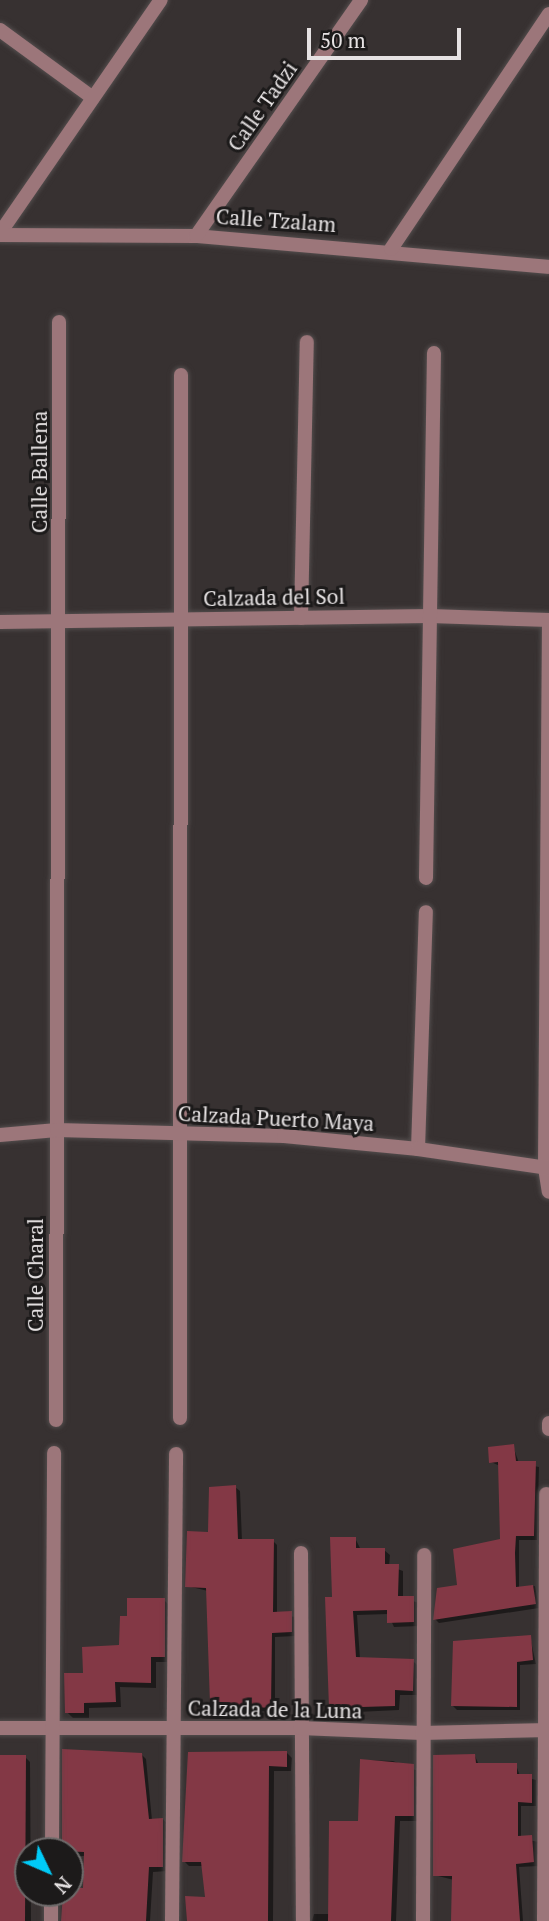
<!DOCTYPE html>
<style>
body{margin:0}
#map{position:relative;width:549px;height:1921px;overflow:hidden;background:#373131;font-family:"PT Serif",serif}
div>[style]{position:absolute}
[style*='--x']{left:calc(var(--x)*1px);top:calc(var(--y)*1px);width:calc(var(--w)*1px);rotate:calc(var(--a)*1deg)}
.shadow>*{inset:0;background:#0007}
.building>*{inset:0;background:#833845}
.roads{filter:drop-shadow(0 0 2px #534d4d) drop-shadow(0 0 2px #534d4d)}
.minor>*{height:14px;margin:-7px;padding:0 7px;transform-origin:7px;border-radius:7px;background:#9c767a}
.tertiary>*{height:14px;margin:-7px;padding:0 7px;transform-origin:7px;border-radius:7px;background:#9c767a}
span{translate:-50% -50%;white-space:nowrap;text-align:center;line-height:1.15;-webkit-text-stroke:6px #1c1a1a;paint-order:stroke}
.street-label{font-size:21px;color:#e6e2e3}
.north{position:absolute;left:14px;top:1837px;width:70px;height:70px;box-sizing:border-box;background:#1c1a1a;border:2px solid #6d6a6a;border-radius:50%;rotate:134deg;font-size:19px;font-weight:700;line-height:28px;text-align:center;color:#e6e2e3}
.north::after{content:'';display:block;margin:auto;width:24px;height:32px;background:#00cbf8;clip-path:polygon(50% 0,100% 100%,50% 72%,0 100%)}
.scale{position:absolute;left:307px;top:28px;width:154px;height:32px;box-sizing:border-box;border:4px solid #e6e2e3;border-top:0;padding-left:9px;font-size:21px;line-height:24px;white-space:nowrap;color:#e6e2e3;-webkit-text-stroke:5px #1c1a1a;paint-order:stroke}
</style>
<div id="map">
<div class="shadow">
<i style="clip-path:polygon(513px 1446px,519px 1463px,539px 1467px,537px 1540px,519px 1540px,519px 1589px,535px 1586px,539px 1608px,439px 1623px,435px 1619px,459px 1586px,502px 1540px,500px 1466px,491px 1462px)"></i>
<i style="clip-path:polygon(235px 1487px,240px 1491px,242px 1541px,273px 1541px,277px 1545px,277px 1614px,295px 1617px,295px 1636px,275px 1637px,275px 1712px,216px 1708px,211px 1703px,208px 1591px,187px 1586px)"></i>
<i style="clip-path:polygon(355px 1538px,361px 1550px,384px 1550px,390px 1555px,389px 1566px,403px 1571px,403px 1598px,419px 1603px,419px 1626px,394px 1627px,388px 1614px,357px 1615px,360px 1659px,413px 1661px,418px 1666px,417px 1695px,400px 1695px,399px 1710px,336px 1713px,331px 1708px,334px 1599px)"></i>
<i style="clip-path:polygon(164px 1600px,170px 1606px,170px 1662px,156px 1662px,156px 1688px,120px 1687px,121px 1707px,89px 1708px,89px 1718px,73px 1718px,67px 1712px,85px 1674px,121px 1647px,129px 1618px)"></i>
<i style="clip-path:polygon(530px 1637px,536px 1664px,520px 1665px,520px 1710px,457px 1710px,453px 1706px)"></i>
<i style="clip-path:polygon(286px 1752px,292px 1758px,291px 1771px,274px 1771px,273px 1921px,189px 1921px,206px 1899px,204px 1866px,189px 1866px,184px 1861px,190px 1754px)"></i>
<i style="clip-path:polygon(141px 1754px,146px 1759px,152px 1820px,163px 1819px,167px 1824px,167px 1871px,153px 1872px,150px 1921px,63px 1921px,65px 1893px,84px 1890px,85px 1856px,70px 1856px,70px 1851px)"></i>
<i style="clip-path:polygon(475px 1756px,479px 1765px,516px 1765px,520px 1776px,536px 1780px,536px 1806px,521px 1806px,521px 1838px,538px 1842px,538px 1866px,519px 1867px,523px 1921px,454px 1921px,454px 1880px,434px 1875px)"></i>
<i style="clip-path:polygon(0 1757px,25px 1757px,30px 1762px,31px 1921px,0 1921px)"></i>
<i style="clip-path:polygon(362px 1760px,393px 1761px,418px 1771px,418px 1821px,400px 1821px,396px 1921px,312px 1921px,314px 1914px,329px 1914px,360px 1823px)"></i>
</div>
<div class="building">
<i style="clip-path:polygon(514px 1444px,516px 1461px,536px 1461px,534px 1536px,516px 1536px,515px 1553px,516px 1587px,533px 1585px,536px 1604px,433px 1620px,437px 1588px,457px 1585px,453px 1549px,500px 1539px,498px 1462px,489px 1463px,488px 1447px)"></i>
<i style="clip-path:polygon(236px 1485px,238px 1539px,274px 1539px,273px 1612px,292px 1611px,292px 1632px,272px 1633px,271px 1708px,210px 1704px,206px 1588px,185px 1587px,187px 1531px,208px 1532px,209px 1487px)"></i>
<i style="clip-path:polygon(330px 1537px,356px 1537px,356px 1548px,385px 1548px,385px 1564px,399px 1564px,398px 1596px,414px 1596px,414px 1622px,387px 1623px,387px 1610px,353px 1611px,356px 1657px,414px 1659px,413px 1691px,395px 1690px,395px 1706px,329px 1708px,325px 1597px,332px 1597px)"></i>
<i style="clip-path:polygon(127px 1598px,165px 1598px,165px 1657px,151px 1657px,151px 1683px,115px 1682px,116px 1702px,84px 1703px,84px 1713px,65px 1713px,64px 1673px,83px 1673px,82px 1647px,119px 1645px,120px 1616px,127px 1616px)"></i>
<i style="clip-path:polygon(531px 1635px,533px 1660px,517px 1662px,517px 1707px,451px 1706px,453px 1641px)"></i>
<i style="clip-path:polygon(62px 1749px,142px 1753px,149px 1819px,163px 1818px,163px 1867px,149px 1867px,146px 1921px,61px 1921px,63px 1893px,70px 1893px,70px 1887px,83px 1888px,84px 1852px,62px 1851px)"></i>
<i style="clip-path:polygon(287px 1751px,287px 1767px,269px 1766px,268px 1921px,187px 1921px,185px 1896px,205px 1897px,201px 1862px,182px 1862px,188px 1752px)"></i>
<i style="clip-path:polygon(475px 1754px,476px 1763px,517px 1763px,517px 1774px,532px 1774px,532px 1803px,518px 1802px,518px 1836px,532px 1835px,534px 1862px,516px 1864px,520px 1921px,451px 1921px,452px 1876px,433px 1876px,433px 1755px)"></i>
<i style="clip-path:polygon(0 1755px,26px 1755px,25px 1921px,0 1921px)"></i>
<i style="clip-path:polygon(360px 1759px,414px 1764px,414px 1816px,395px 1816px,391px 1921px,328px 1921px,329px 1821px,358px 1821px)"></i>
</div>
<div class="roads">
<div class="minor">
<i style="--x:0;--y:30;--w:115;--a:36.2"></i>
<i style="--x:0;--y:233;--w:283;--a:-55.4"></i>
<i style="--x:0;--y:235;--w:196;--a:0.3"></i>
<i style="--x:196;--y:236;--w:354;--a:5"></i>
<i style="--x:196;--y:236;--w:288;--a:-55"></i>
<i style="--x:391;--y:249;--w:283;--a:-56.1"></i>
<i style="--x:301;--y:618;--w:276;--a:-88.8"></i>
<i style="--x:0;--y:622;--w:430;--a:-0.8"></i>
<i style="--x:430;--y:616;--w:119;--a:1.9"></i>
<i style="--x:549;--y:620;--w:548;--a:90.42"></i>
<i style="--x:545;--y:1168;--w:24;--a:81"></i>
<i style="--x:426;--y:878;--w:525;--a:-89.13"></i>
<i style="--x:418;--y:1149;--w:237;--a:-88.1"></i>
<i style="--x:180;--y:1418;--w:1043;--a:-89.95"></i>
<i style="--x:56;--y:1420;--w:1098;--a:-89.84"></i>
<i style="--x:549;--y:1429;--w:6;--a:-90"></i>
<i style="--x:301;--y:1553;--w:368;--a:89.7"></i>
<i style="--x:0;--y:1728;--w:300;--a:0"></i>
<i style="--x:300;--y:1728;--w:122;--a:2.3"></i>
<i style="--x:422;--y:1733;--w:127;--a:-1.4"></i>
<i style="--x:52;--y:1851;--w:398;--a:-89.7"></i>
<i style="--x:51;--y:1921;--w:28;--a:-90"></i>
<i style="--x:172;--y:1921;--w:467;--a:-89.5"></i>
<i style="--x:423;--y:1921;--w:366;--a:-89.8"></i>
<i style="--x:544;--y:1921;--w:427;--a:-89.7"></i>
</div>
<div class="tertiary">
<i style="--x:0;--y:1135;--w:57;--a:-5"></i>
<i style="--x:57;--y:1130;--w:227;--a:1.5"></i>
<i style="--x:284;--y:1136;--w:135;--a:5.5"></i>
<i style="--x:418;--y:1149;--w:132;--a:8.3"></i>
</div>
</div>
<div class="street-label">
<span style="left:262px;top:106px;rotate:-55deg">Calle Tadzi</span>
<span style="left:276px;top:220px;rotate:4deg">Calle Tzalam</span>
<span style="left:39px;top:472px;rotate:-90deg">Calle Ballena</span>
<span style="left:274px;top:597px;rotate:-1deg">Calzada del Sol</span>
<span style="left:276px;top:1118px;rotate:3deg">Calzada Puerto Maya</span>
<span style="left:35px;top:1275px;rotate:-90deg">Calle Charal</span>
<span style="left:275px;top:1709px;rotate:1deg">Calzada de la Luna</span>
</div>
<div class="north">N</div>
<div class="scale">50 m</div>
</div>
